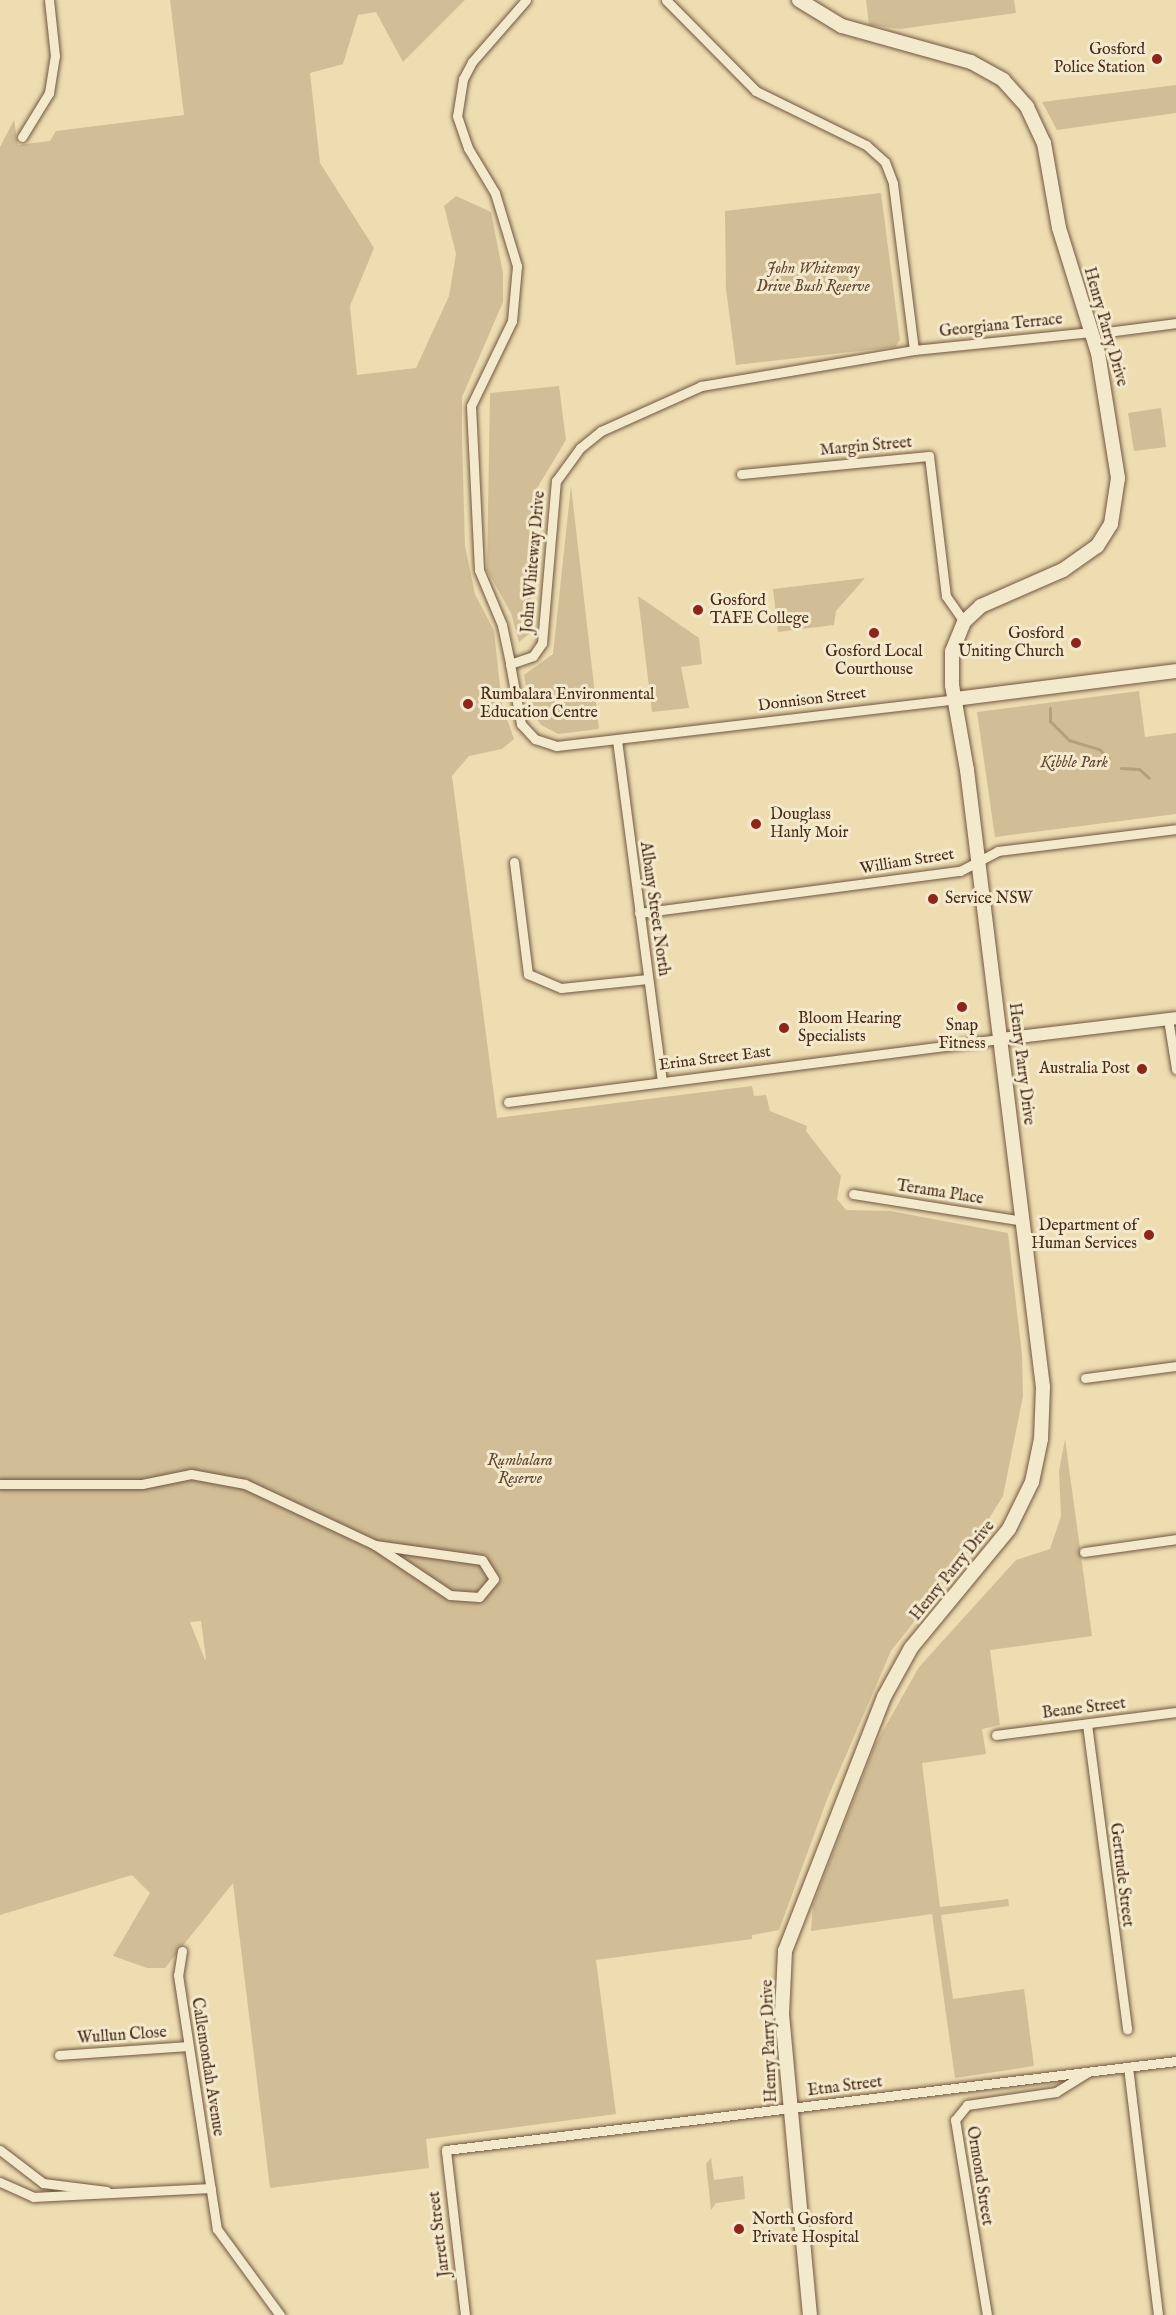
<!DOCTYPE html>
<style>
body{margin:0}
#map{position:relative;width:1176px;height:2315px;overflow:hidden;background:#edddb0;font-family:"IM FELL English",serif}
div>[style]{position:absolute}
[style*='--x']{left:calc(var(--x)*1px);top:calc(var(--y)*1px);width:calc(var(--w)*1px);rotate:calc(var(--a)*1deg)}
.green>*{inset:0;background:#d1be96}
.stream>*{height:3px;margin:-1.5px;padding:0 1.5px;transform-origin:1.5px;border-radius:1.5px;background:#b5a07d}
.roads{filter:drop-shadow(0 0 2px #725640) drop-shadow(0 0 2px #725640)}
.minor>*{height:9px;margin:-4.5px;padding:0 4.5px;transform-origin:4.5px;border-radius:4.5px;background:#f3e9cc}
.tertiary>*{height:12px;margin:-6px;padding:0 6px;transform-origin:6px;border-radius:6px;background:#f3e9cc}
.secondary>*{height:14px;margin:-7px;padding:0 7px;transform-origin:7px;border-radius:7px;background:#f3e9cc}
.dots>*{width:16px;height:16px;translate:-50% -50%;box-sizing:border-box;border:3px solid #f3e9cc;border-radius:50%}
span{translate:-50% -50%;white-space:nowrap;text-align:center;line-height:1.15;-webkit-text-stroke:6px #f3e9cc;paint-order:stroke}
.poi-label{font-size:16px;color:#49291a}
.right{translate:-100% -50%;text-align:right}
.left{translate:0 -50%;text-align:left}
.park-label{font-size:16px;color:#644733;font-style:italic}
.street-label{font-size:16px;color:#49291a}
</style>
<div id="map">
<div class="green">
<i style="clip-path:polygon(evenodd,170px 0,465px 0,403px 62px,376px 12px,358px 15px,343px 64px,310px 73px,320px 163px,374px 248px,350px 306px,357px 375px,416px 368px,449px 296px,456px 254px,444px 206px,456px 196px,491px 212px,503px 273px,503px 302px,462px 397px,462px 437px,465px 546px,475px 594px,494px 631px,502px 705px,514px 739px,502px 749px,469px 756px,452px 776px,497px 1118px,752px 1086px,754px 1096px,766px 1095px,770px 1111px,807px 1126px,806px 1131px,841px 1176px,837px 1199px,846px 1210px,890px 1211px,1008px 1233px,1022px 1355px,1023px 1396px,1003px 1496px,965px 1557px,891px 1651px,828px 1797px,779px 1930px,752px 1935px,752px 1939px,596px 1960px,616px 2114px,426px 2139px,429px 2168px,270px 2188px,233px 1883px,165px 1968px,147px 1968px,113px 1956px,150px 1893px,132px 1875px,0 1915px,0 147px,14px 120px,18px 145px,50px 141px,56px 131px,184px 115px,170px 0,201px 1621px,206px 1659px,205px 1660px,190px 1622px,201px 1621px)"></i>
<i style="clip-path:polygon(866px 0,1014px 0,1016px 13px,900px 29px,869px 25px)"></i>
<i style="clip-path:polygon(1176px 85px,1176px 113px,1057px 130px,1042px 102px)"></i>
<i style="clip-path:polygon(881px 193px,900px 340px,895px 347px,736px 365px,726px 289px,725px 211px)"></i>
<i style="clip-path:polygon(559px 386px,566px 440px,536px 490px,529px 634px,519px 642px,511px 613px,487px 570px,490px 393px)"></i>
<i style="clip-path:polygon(1161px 408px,1166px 447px,1134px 451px,1128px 413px)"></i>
<i style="clip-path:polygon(571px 486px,599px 729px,558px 734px,541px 725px,530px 710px,524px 675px,553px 654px)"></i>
<i style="clip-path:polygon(865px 578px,836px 611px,834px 625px,778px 632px,773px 589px)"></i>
<i style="clip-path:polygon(638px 596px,699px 638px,702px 664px,681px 667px,689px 708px,652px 712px)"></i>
<i style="clip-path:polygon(1139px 691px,1145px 737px,1176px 733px,1176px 814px,995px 837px,977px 712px)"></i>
<i style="clip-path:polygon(1065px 1439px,1092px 1636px,990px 1650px,1000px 1725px,982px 1729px,986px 1754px,922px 1763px,940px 1907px,1008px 1899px,1009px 1906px,941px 1915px,953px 1999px,1024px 1989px,1034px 2066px,955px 2078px,932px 1914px,811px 1931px,813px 1905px,875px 1745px,919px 1667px,1016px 1560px,1050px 1549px,1061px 1516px,1059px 1471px)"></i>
<i style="clip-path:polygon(711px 2158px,714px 2180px,743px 2176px,745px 2199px,716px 2203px,711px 2210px,706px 2164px)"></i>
</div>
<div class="stream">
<i style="--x:1050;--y:708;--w:13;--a:90"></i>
<i style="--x:1050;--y:721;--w:27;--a:45"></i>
<i style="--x:1069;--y:740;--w:31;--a:17"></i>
<i style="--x:1099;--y:749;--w:14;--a:45"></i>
<i style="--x:1121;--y:768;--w:18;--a:3"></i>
<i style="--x:1139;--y:769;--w:13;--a:42"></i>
</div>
<div class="roads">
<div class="minor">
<i style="--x:526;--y:0;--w:82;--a:131.1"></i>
<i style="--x:472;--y:62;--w:19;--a:118"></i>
<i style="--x:463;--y:79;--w:37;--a:99"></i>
<i style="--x:457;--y:116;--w:34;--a:71"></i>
<i style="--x:468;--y:148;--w:52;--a:59"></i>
<i style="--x:495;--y:193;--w:76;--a:73.2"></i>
<i style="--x:517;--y:266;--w:55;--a:95.2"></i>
<i style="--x:512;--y:321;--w:94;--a:115.8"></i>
<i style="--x:471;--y:406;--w:164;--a:87.2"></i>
<i style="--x:479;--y:570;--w:60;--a:67.3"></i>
<i style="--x:502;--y:625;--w:40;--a:78"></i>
<i style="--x:510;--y:664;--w:24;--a:-19"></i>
<i style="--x:533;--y:656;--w:16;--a:-55"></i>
<i style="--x:542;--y:643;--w:163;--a:-85.1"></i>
<i style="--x:556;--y:481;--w:41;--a:-54"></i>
<i style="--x:580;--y:448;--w:27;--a:-39"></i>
<i style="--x:601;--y:431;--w:110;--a:-24.2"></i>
<i style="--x:701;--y:386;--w:216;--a:-9.6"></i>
<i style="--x:914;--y:350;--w:168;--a:-97.2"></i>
<i style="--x:893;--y:183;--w:22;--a:-111"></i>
<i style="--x:885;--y:162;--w:25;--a:-138"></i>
<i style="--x:866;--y:145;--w:123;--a:-153.9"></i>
<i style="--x:756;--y:91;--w:128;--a:-134.7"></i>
<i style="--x:22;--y:137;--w:52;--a:-58.5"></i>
<i style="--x:49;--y:93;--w:37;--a:-81"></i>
<i style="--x:55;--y:56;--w:56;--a:-96.1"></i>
<i style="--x:1107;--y:332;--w:70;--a:-7.4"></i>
<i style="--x:914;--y:350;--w:178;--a:-5.8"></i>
<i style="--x:741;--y:474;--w:189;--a:-5.5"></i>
<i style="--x:929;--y:456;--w:141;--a:83.1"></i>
<i style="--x:946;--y:596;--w:32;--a:55"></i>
<i style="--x:510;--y:664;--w:61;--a:79.6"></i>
<i style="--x:521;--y:724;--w:21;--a:47"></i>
<i style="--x:535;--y:739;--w:23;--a:18"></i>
<i style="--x:557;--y:746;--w:401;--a:-6.7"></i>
<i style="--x:617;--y:740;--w:345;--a:82.5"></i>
<i style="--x:514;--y:862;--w:113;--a:82.9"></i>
<i style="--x:528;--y:974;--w:36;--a:23"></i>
<i style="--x:561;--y:988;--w:87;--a:-5.9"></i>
<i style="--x:639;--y:913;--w:324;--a:-7.5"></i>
<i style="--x:960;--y:871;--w:43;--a:-27.8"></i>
<i style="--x:998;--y:851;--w:179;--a:-7"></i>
<i style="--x:1168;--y:1019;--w:51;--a:80.9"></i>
<i style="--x:508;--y:1102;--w:497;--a:-7.3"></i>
<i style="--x:853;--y:1194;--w:172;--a:9"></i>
<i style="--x:1085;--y:1378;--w:92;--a:-7.5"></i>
<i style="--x:0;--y:1484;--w:142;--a:0"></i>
<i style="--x:142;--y:1484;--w:50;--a:-11.5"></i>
<i style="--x:191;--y:1474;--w:55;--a:10.5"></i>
<i style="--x:245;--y:1484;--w:144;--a:25.1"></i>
<i style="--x:375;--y:1545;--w:90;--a:33.7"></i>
<i style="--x:450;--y:1595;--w:29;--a:4"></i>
<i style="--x:479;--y:1597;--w:23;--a:-50"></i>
<i style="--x:494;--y:1579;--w:22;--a:-122"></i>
<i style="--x:482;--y:1560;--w:108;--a:-172"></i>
<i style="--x:1084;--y:1552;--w:93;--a:-8"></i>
<i style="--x:1087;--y:1724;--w:308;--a:82.5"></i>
<i style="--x:996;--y:1735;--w:181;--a:-7.3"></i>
<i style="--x:182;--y:1951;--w:24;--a:99"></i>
<i style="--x:178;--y:1975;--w:257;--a:81.3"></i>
<i style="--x:217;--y:2229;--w:107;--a:53.8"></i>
<i style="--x:59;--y:2055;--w:129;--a:-4"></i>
<i style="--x:1128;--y:2067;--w:250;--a:83.1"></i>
<i style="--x:0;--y:2150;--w:54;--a:37.5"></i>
<i style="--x:43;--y:2183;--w:64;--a:7.2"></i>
<i style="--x:0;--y:2182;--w:36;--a:24"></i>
<i style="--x:33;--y:2197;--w:178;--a:-2.9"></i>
<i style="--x:465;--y:2315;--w:166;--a:-96.6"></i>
<i style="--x:446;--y:2150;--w:735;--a:-6.95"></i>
<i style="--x:987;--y:2315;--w:198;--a:-99.3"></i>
<i style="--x:955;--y:2120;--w:19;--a:-51"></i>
<i style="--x:967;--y:2105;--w:90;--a:-8.3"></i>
<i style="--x:1056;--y:2092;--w:36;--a:-32"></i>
</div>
<div class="tertiary">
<i style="--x:1001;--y:1039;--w:176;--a:-6.8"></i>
</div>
<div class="secondary">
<i style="--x:799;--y:0;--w:50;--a:31.2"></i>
<i style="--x:842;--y:26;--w:134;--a:15.6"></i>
<i style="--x:971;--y:62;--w:37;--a:29"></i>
<i style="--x:1003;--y:80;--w:36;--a:48"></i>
<i style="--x:1027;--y:107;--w:40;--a:65"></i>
<i style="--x:1044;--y:143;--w:86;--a:80"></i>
<i style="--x:1059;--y:228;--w:131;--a:72.7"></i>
<i style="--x:1098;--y:353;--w:127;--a:80.9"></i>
<i style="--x:1118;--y:478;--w:47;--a:98.7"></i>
<i style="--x:1111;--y:524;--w:26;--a:122"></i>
<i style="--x:1097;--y:546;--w:42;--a:144.8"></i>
<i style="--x:1063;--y:570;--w:90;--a:156.3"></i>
<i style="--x:981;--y:606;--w:23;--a:137"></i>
<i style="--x:964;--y:622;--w:31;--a:112"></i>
<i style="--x:952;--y:651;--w:34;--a:90"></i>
<i style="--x:952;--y:685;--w:86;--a:80"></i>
<i style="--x:967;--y:770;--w:622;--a:82.98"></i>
<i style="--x:1043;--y:1387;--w:52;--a:92.2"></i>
<i style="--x:1041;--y:1439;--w:44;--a:101.8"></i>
<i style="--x:1032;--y:1482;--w:52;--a:116.1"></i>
<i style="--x:1009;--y:1529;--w:154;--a:129.5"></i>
<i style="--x:911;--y:1648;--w:56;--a:118.9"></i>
<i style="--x:884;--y:1697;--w:273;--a:111.3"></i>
<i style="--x:785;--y:1951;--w:63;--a:92.7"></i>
<i style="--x:782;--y:2014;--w:302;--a:84.7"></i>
<i style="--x:955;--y:699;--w:223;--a:-7.2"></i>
</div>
</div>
<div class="dots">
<i style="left:1157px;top:59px;background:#8f2418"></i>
<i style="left:698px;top:610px;background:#8f2418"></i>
<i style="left:874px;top:633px;background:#8f2418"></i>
<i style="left:1076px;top:643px;background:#8f2418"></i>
<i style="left:468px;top:704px;background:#8f2418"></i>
<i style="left:756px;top:824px;background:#8f2418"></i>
<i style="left:933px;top:899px;background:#8f2418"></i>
<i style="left:962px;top:1007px;background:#8f2418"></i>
<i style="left:784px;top:1028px;background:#8f2418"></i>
<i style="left:1142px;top:1069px;background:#8f2418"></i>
<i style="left:1149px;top:1235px;background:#8f2418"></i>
<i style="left:739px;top:2229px;background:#8f2418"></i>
</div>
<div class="poi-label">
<span class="right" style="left:1145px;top:59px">Gosford<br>Police Station</span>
<span class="left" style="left:710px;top:610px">Gosford<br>TAFE College</span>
<span class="right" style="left:1064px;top:643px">Gosford<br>Uniting Church</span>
<span style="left:874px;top:661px">Gosford Local<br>Courthouse</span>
<span class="left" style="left:480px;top:704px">Rumbalara Environmental<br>Education Centre</span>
<span class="left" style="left:770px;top:824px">Douglass<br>Hanly Moir</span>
<span class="left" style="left:945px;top:899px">Service NSW</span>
<span class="left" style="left:798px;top:1028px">Bloom Hearing<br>Specialists</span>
<span style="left:962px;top:1035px">Snap<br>Fitness</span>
<span class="right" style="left:1130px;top:1069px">Australia Post</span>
<span class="right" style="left:1137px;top:1235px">Department of<br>Human Services</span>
<span class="left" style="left:752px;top:2229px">North Gosford<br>Private Hospital</span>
</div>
<div class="park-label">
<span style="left:813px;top:278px">John Whiteway<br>Drive Bush Reserve</span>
<span style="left:1074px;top:763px">Kibble Park</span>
<span style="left:520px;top:1470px">Rumbalara<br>Reserve</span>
</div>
<div class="street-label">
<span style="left:1001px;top:326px;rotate:-6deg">Georgiana Terrace</span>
<span style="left:1105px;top:327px;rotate:74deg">Henry Parry Drive</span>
<span style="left:866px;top:447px;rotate:-5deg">Margin Street</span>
<span style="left:534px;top:562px;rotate:-85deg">John Whiteway Drive</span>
<span style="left:812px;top:700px;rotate:-7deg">Donnison Street</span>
<span style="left:907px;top:862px;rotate:-9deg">William Street</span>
<span style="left:654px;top:909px;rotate:82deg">Albany Street North</span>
<span style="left:715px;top:1059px;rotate:-7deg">Erina Street East</span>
<span style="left:1021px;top:1064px;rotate:83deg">Henry Parry Drive</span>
<span style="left:940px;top:1193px;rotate:9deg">Terama Place</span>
<span style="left:953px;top:1571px;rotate:-51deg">Henry Parry Drive</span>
<span style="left:1084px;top:1709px;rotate:-7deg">Beane Street</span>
<span style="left:1121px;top:1875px;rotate:83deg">Gertrude Street</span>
<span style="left:122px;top:2036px;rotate:-4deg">Wullun Close</span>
<span style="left:770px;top:2041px;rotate:-92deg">Henry Parry Drive</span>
<span style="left:207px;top:2067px;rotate:81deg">Callemondah Avenue</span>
<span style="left:845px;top:2087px;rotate:-7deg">Etna Street</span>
<span style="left:979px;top:2176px;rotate:81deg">Ormond Street</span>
<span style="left:440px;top:2234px;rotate:-97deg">Jarrett Street</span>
</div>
</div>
